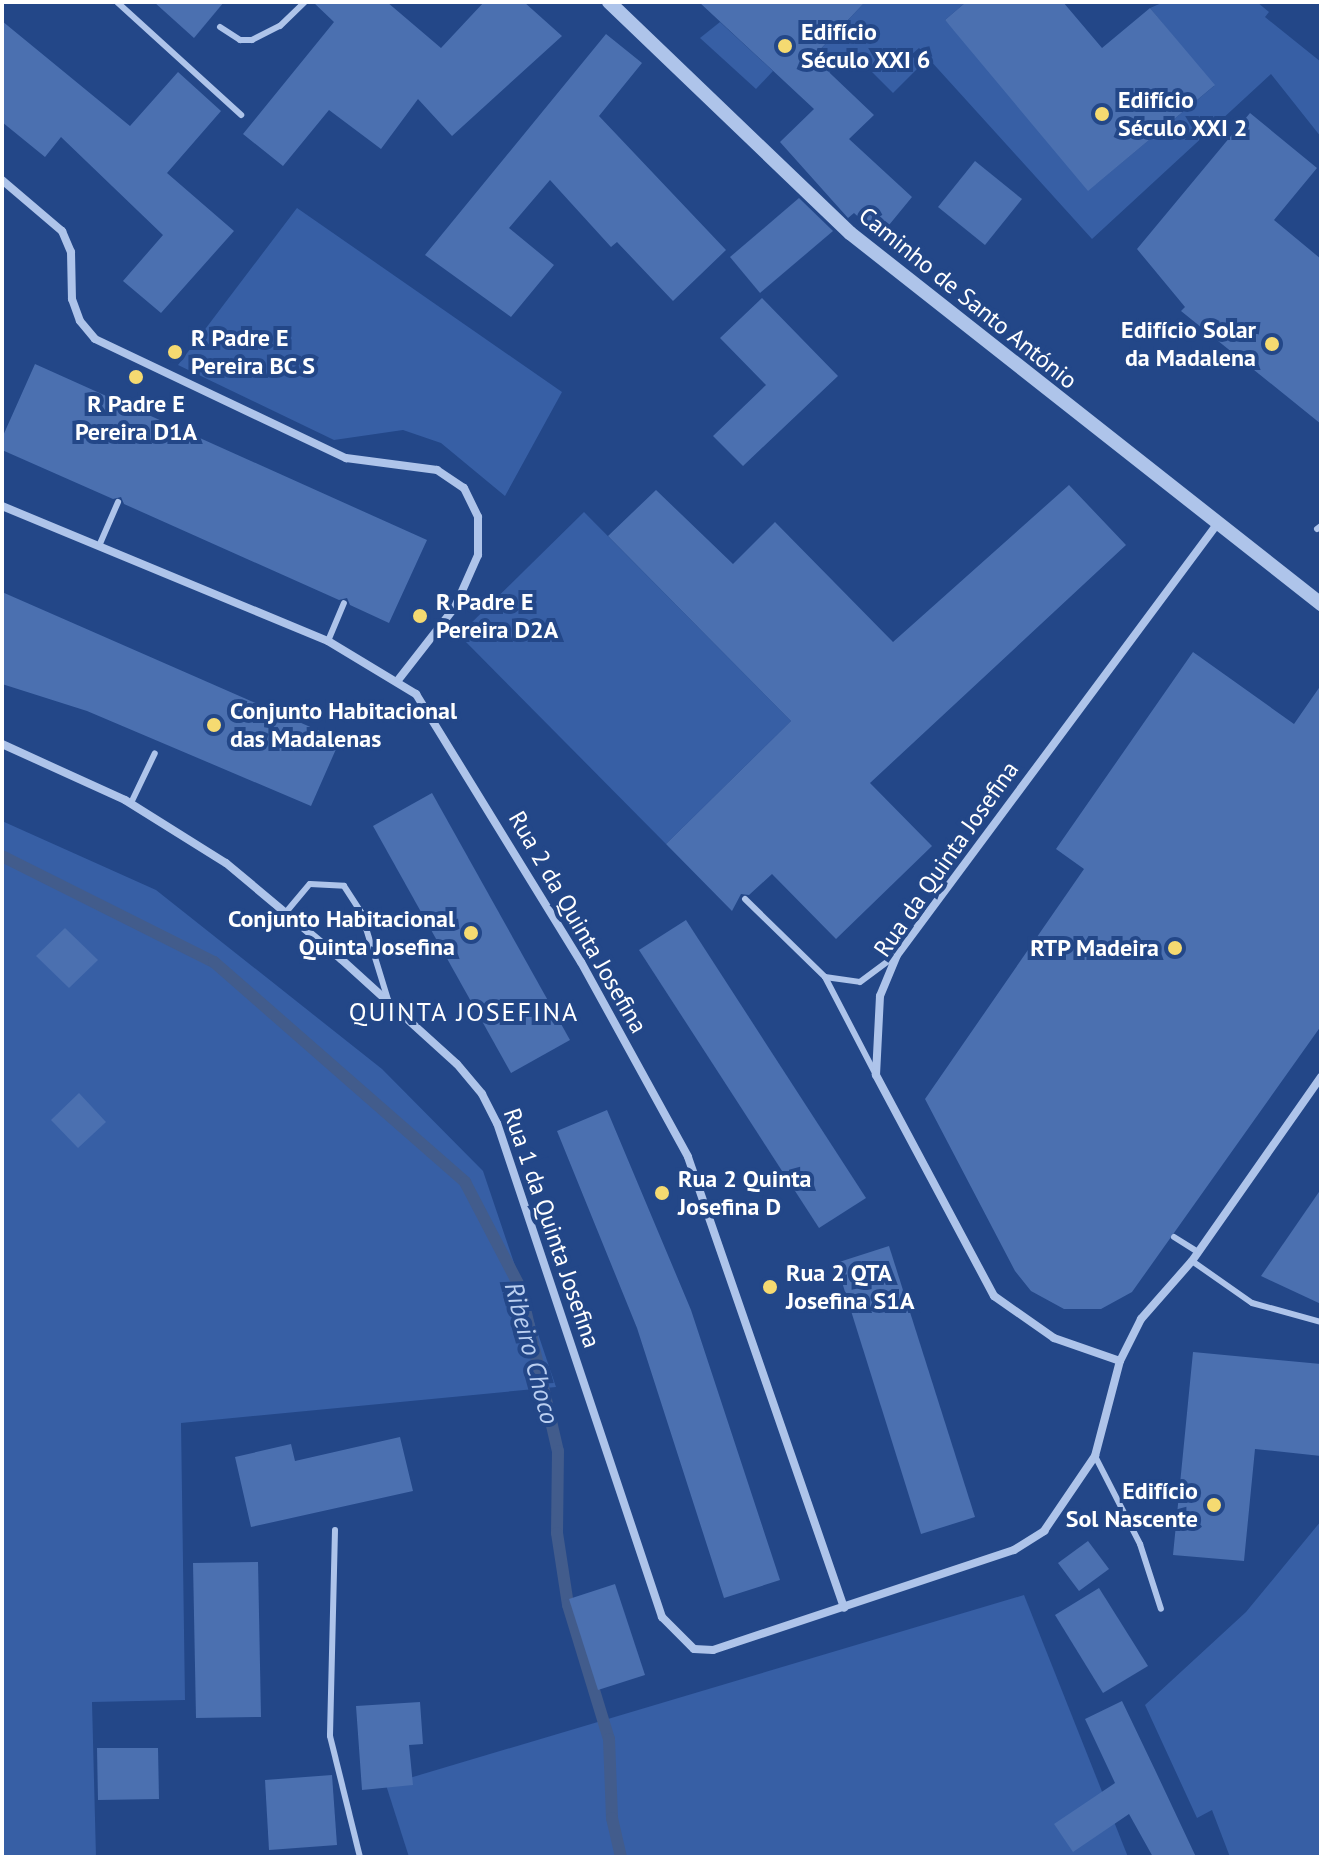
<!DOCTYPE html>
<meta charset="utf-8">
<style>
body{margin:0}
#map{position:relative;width:1323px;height:1859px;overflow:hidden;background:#234788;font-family:"PT Sans",sans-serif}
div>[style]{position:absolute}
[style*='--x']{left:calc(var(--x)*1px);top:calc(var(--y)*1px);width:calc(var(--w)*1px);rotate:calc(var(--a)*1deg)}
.green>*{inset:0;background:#375fa5}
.stream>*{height:12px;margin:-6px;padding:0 6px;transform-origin:6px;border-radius:6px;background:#425c8c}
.building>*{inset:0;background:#4b70b0}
.service>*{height:6px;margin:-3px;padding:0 3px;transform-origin:3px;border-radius:3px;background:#aec4ea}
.minor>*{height:8px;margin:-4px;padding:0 4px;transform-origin:4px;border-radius:4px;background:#aec4ea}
.tertiary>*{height:14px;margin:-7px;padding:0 7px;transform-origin:7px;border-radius:7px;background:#aec4ea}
.dots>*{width:22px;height:22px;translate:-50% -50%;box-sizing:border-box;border:4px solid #234788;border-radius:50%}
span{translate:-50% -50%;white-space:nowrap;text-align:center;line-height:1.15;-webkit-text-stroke:8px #234788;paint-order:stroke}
.poi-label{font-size:24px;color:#fff;font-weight:700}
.left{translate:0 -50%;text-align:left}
.right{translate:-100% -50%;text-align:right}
.street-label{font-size:24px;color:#fff}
.neighbourhood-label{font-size:26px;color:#fff;letter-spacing:2px}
.water-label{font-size:26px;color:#bacff1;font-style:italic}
.frame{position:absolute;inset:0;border:4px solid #fff;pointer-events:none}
</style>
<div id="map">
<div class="green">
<i style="clip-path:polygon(865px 2px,966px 2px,945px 20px,1096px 184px,1214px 86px,1150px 8px,1164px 2px,1257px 2px,1269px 12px,1265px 17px,1321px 62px,1321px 137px,1271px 74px,1092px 239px,919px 48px,911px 55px,921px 65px,893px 93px,850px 50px,806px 99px,788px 84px)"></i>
<i style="clip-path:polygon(720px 22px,773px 71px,756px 89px,700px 38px)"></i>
<i style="clip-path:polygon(297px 208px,562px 392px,505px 496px,441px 443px,403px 430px,334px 440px,178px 365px)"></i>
<i style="clip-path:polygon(584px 512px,791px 721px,666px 844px,459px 635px)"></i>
<i style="clip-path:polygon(2px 821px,156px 890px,382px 1069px,483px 1171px,556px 1387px,181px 1423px,185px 1700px,92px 1702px,96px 1857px,2px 1857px)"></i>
<i style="clip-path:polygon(1321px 1521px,1321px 1857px,1230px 1857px,1212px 1810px,1197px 1818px,1145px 1705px,1246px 1612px)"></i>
<i style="clip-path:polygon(1024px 1595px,1128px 1857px,409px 1857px,386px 1785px)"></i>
</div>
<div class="stream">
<i style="--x:2;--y:856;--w:237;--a:26.6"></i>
<i style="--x:214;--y:962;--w:334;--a:41.2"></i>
<i style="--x:465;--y:1182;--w:119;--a:62.4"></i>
<i style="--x:520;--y:1287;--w:168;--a:77"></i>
<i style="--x:558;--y:1451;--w:82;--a:90.7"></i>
<i style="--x:557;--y:1533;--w:73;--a:81.3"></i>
<i style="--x:568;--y:1605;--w:140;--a:73"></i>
<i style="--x:609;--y:1739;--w:79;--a:87.8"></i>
<i style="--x:612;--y:1818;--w:40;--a:77"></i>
</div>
<div class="building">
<i style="clip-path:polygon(154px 2px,224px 2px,194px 38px)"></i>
<i style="clip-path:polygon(313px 2px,387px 2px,441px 48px,484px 2px,524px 2px,562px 36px,452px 136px,418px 99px,381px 149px,329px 110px,283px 166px,243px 134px,334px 22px)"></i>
<i style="clip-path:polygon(699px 2px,865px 2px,813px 57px,874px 115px,849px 139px,912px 197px,880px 236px,854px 213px,848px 218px,780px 142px,814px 109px)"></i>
<i style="clip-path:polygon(966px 2px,1063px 2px,1102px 48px,1150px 8px,1215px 85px,1088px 191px,945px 20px)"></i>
<i style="clip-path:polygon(2px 21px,130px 126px,178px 72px,221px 111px,167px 173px,234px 231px,161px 313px,123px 281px,163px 235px,61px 137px,45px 157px,2px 122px)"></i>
<i style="clip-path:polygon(606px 34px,642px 63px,599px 116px,726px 250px,673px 301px,617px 242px,611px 247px,550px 180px,509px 228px,554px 265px,511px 317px,425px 255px)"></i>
<i style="clip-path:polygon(1250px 113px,1317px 168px,1274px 220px,1321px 259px,1321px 424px,1181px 311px,1185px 307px,1137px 249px)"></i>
<i style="clip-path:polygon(975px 161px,1022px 199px,985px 245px,938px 207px)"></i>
<i style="clip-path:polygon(799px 198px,833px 231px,760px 293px,730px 257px)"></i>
<i style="clip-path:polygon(762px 298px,838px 376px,743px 466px,713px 436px,766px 385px,720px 338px)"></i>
<i style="clip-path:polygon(35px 364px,427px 540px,389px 623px,350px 605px,347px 598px,339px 600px,124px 504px,121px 497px,113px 499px,2px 450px,2px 438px)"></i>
<i style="clip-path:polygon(1069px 485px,1126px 545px,870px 783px,932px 846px,836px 939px,772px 874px,749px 895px,741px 894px,732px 911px,666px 844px,791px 721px,608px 536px,656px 490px,733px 564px,775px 522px,893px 642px)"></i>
<i style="clip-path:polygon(2px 592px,340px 740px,311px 806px,87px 711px,2px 684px)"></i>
<i style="clip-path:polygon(1193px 652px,1294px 724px,1321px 685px,1321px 1026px,1132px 1292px,1101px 1309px,1064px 1309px,1031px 1291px,1015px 1271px,925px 1099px,1084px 869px,1056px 849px)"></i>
<i style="clip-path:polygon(432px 793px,570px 1040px,511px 1073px,373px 826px)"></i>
<i style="clip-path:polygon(686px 920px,866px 1198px,819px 1228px,639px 950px)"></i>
<i style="clip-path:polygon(65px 928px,98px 960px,69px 988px,36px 956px)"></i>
<i style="clip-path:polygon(79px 1093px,106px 1122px,78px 1148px,51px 1120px)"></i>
<i style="clip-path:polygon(607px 1110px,691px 1310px,780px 1580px,724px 1598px,637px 1328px,557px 1131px)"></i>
<i style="clip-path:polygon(1321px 1189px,1321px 1304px,1261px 1276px)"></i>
<i style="clip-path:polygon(889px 1246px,975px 1517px,921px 1534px,836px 1263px)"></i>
<i style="clip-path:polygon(1193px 1352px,1321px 1364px,1321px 1456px,1255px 1449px,1244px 1561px,1173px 1555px)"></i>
<i style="clip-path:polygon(400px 1437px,413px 1491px,251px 1527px,235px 1457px,291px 1444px,295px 1461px)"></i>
<i style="clip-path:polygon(1088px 1541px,1109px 1569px,1079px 1591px,1058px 1563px)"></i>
<i style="clip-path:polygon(258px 1562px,261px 1717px,196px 1718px,193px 1563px)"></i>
<i style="clip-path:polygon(615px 1584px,645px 1675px,598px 1690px,569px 1599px)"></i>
<i style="clip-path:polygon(1099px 1588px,1148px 1666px,1103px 1693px,1055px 1615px)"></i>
<i style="clip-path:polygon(1122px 1701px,1156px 1772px,1196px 1857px,1153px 1857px,1129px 1814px,1073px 1852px,1054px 1824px,1115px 1783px,1085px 1719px)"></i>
<i style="clip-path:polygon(420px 1702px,423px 1744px,409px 1745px,413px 1785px,362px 1790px,356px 1706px)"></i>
<i style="clip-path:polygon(97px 1748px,158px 1748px,159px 1799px,98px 1800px)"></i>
<i style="clip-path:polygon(332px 1775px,337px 1845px,269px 1850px,265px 1780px)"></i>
</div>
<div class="service">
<i style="--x:117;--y:2;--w:168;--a:42.3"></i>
<i style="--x:220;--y:27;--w:24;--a:33"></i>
<i style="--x:240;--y:40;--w:12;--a:0"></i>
<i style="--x:252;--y:40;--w:31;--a:-27"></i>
<i style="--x:280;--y:26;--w:35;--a:-44"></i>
<i style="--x:1317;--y:529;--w:5;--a:-37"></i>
<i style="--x:99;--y:546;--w:48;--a:-66.6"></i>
<i style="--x:328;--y:641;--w:41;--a:-67.2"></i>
<i style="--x:131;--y:803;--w:55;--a:-64.4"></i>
<i style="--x:745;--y:899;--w:112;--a:44.3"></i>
<i style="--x:825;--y:977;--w:35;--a:8"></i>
<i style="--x:860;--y:982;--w:44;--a:-36.6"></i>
<i style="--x:287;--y:911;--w:35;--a:-50"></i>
<i style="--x:310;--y:884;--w:34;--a:3"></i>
<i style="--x:344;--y:886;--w:31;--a:57"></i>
<i style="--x:361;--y:912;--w:92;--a:72.9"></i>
<i style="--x:825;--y:977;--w:110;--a:62.5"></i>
<i style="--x:1174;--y:1237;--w:28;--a:32"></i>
<i style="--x:1192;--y:1261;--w:73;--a:35"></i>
<i style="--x:1252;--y:1303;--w:72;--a:15.4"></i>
<i style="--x:1095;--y:1456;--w:99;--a:62.9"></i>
<i style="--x:1140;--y:1544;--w:68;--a:72.1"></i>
<i style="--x:335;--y:1530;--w:206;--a:91.4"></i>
<i style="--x:330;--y:1736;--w:125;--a:76.1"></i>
</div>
<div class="minor">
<i style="--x:2;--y:180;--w:79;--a:40.4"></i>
<i style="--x:62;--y:231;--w:23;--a:67"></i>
<i style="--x:71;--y:252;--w:47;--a:88.8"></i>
<i style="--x:72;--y:299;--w:23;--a:70"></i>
<i style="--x:80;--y:321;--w:23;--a:50"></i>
<i style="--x:95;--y:339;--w:278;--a:25.4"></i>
<i style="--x:346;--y:458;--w:92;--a:7.5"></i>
<i style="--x:437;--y:470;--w:32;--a:34"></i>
<i style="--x:464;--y:488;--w:32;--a:64"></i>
<i style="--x:478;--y:517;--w:38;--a:90"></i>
<i style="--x:478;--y:555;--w:57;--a:113.9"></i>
<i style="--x:455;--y:607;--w:91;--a:127.9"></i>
<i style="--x:2;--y:506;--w:353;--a:22.5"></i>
<i style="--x:328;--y:641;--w:103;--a:31.1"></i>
<i style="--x:416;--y:694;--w:315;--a:58.4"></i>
<i style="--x:581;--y:962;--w:222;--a:61.2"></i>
<i style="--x:688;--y:1157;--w:477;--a:70.9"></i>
<i style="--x:2;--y:744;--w:135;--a:24.5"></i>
<i style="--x:125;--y:800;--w:119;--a:32"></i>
<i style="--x:226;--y:863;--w:150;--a:39.9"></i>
<i style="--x:341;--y:959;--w:156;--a:42.2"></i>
<i style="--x:457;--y:1064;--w:39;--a:50"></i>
<i style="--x:482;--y:1094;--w:33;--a:63"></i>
<i style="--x:497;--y:1123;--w:521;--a:71.53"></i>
<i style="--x:662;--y:1617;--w:45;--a:45"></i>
<i style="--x:694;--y:1649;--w:19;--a:3"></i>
<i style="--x:713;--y:1650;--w:317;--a:-18.4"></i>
<i style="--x:1014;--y:1550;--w:36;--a:-32"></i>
<i style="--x:1044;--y:1531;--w:91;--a:-55.8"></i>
<i style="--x:1095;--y:1456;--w:98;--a:-75.3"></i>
<i style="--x:1120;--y:1361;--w:47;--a:-63.4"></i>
<i style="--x:1141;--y:1319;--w:77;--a:-48.7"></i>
<i style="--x:1192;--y:1261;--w:225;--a:-55"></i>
<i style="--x:1120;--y:1361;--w:70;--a:-160.8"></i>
<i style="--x:1054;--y:1338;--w:73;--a:-145"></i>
<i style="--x:994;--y:1296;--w:251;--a:-118.1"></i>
<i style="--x:876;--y:1075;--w:79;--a:-87.1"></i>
<i style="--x:880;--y:996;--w:44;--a:-67.5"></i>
<i style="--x:897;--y:955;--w:538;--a:-53.39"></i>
</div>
<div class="tertiary">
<i style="--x:609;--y:2;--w:334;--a:43.8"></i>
<i style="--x:850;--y:233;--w:600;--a:38.23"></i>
</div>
<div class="dots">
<i style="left:785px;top:46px;background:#f5da71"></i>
<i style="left:1102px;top:114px;background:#f5da71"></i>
<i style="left:1272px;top:344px;background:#f5da71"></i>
<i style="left:175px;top:352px;background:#f5da71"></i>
<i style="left:136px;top:377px;background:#f5da71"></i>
<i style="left:420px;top:616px;background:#f5da71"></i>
<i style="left:214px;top:725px;background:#f5da71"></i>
<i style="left:471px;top:933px;background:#f5da71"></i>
<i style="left:1175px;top:948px;background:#f5da71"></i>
<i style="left:662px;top:1193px;background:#f5da71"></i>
<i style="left:770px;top:1287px;background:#f5da71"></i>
<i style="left:1214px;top:1505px;background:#f5da71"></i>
</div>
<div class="poi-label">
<span class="left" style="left:801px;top:46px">Edifício<br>Século XXI 6</span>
<span class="left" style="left:1118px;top:114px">Edifício<br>Século XXI 2</span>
<span class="right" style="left:1256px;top:344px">Edifício Solar<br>da Madalena</span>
<span class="left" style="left:191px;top:352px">R Padre E<br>Pereira BC S</span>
<span style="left:136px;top:418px">R Padre E<br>Pereira D1A</span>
<span class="left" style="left:436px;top:616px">R Padre E<br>Pereira D2A</span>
<span class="left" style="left:230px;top:725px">Conjunto Habitacional<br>das Madalenas</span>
<span class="right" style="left:455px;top:933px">Conjunto Habitacional<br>Quinta Josefina</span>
<span class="right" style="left:1159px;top:948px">RTP Madeira</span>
<span class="left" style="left:678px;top:1193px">Rua 2 Quinta<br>Josefina D</span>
<span class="left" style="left:786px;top:1287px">Rua 2 QTA<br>Josefina S1A</span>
<span class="right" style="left:1198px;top:1505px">Edifício<br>Sol Nascente</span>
</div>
<div class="street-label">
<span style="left:968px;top:298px;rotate:39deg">Caminho de Santo António</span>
<span style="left:946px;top:859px;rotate:-55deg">Rua da Quinta Josefina</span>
<span style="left:578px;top:922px;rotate:60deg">Rua 2 da Quinta Josefina</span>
<span style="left:552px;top:1228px;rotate:71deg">Rua 1 da Quinta Josefina</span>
</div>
<div class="neighbourhood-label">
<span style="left:464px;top:1012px">QUINTA JOSEFINA</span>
</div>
<div class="water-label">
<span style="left:532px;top:1353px;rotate:75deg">Ribeiro Choco</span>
</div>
<div class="frame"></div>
</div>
